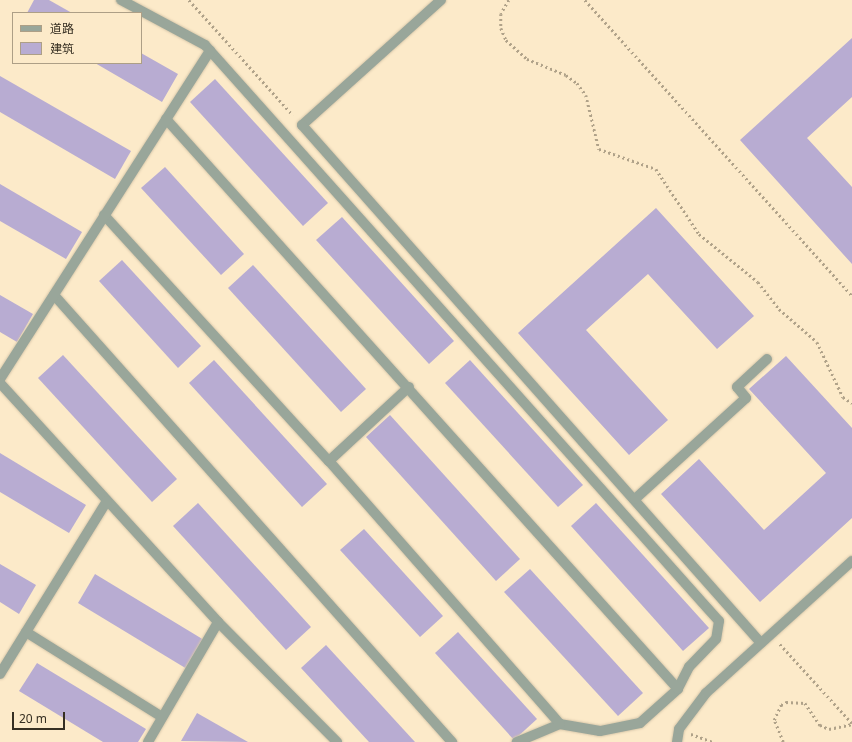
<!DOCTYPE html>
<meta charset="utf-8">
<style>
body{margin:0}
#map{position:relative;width:852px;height:742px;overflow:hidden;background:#fceac9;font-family:"Noto Sans","Noto Sans SC",sans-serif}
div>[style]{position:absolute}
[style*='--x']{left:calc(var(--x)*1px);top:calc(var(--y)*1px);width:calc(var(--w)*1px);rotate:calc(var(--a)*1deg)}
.building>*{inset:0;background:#b8acd2}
.path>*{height:2.5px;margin-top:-1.25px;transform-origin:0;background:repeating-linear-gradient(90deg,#b0a289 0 2px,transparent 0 5px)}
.roads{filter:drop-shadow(0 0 1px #d8c8ab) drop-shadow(0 0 1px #d8c8ab)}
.street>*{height:10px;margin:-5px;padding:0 5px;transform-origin:5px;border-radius:5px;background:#99a69a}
span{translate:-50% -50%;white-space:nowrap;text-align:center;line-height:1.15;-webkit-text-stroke:3px #fceac9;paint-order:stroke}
.legend{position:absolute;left:12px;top:12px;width:130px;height:52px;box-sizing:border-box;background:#fceac9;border:1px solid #ad9f86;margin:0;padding:5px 7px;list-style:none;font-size:12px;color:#362f22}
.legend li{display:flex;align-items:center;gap:8px;height:20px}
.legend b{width:20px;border:1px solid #ad9f86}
.scale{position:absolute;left:12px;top:712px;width:53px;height:18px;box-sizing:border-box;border:2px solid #362f22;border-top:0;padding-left:5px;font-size:12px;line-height:14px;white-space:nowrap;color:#362f22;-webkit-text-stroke:3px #fceac9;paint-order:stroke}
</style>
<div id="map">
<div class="building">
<i style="clip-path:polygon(34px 0,49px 0,72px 13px,27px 13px)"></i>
<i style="clip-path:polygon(852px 38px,852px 97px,807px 138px,852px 187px,852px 264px,740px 140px)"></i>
<i style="clip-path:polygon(141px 53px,178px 74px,162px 102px,95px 63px,141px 63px)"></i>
<i style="clip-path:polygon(0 76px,131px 151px,115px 179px,0 112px)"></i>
<i style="clip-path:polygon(215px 79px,328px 203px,303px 226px,190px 102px)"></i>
<i style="clip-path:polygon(165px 167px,244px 254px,221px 275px,141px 188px)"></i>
<i style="clip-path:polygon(0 184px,82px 232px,66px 259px,0 221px)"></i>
<i style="clip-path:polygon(656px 208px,754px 316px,717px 349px,648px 274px,586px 330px,668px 420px,629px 455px,518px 333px)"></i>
<i style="clip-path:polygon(342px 217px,454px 341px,429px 364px,316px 240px)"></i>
<i style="clip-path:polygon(122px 260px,201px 346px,178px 368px,99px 281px)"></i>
<i style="clip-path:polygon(253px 265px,366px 389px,341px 412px,228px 288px)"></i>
<i style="clip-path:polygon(0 295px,33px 314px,17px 342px,0 332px)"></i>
<i style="clip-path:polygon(63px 355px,177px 479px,152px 502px,38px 378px)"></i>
<i style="clip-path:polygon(786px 356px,852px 428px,852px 518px,760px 602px,661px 494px,699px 459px,764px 530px,826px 473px,749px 389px)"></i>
<i style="clip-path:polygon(214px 360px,327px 484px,302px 507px,189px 383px)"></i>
<i style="clip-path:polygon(470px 360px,583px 485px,558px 507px,445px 383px)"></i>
<i style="clip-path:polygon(390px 415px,520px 559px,496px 581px,366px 437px)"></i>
<i style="clip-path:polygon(0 453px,86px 505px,69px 533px,0 492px)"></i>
<i style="clip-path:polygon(198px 503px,311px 627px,286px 650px,173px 526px)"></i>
<i style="clip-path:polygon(596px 503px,709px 628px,683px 651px,571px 526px)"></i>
<i style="clip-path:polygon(364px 529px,443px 616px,420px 637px,340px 550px)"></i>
<i style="clip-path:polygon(0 564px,36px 585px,19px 614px,0 602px)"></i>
<i style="clip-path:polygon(530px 569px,643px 693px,618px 716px,504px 592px)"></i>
<i style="clip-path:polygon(95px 574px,204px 640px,187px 669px,78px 603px)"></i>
<i style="clip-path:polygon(458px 632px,537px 719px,514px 740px,435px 653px)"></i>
<i style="clip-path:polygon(326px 645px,415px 742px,369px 742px,301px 668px)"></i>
<i style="clip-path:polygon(37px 663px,146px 729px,138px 742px,103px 742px,19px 691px)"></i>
<i style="clip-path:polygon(197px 713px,248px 742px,181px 741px)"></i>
</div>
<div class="path">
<i style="--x:189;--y:0;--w:155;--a:47.9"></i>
<i style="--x:509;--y:0;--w:16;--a:120"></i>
<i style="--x:501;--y:14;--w:14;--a:90"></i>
<i style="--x:501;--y:28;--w:13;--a:67"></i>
<i style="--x:506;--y:40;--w:28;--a:42"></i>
<i style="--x:527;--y:59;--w:42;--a:22.3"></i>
<i style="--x:566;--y:75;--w:14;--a:36"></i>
<i style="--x:577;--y:83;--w:15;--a:53"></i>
<i style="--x:586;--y:95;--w:56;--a:76.5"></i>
<i style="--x:599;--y:149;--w:60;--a:19.3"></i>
<i style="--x:656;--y:169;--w:78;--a:56.5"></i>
<i style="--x:699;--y:234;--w:76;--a:39.1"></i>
<i style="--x:758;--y:282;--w:34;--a:52"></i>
<i style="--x:779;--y:309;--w:50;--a:41"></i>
<i style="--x:817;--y:342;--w:61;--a:64.7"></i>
<i style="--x:843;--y:397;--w:11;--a:34"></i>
<i style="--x:585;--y:0;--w:399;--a:47.9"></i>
<i style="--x:780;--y:644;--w:107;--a:47.7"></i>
<i style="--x:691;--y:734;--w:23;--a:20"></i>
<i style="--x:783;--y:742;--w:24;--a:-112"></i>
<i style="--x:774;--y:720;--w:17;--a:-65"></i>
<i style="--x:781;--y:705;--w:6;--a:-31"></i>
<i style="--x:786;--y:702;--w:19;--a:3"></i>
<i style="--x:805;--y:703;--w:27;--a:56"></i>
<i style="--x:820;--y:725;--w:10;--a:24"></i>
<i style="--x:829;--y:729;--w:24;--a:-12"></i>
</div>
<div class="roads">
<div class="street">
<i style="--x:121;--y:0;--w:95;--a:28.2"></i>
<i style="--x:205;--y:45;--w:772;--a:48.26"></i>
<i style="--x:719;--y:621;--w:18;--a:99"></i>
<i style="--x:716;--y:639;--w:39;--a:134"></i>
<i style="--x:689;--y:667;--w:25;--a:117"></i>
<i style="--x:678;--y:689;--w:51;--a:138.2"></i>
<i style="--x:640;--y:723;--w:41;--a:168.7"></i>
<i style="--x:600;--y:731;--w:41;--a:-170.1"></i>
<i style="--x:560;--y:724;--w:47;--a:157.3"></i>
<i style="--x:441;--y:0;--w:187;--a:138"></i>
<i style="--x:302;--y:125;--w:692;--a:48.46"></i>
<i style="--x:166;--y:119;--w:766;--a:48.07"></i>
<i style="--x:104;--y:215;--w:333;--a:47.6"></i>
<i style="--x:329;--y:461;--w:350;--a:48.7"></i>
<i style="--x:54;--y:295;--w:599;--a:48.32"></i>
<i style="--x:0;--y:379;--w:390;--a:-57.4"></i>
<i style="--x:0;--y:383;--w:323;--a:47.6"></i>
<i style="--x:218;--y:622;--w:169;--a:45.2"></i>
<i style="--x:329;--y:461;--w:109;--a:-42.8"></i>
<i style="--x:635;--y:499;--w:150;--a:-42.3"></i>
<i style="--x:746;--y:398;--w:14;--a:-129"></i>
<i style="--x:737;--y:387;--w:41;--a:-43"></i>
<i style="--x:26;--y:632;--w:160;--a:32"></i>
<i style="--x:0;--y:674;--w:203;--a:-58.3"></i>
<i style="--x:148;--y:742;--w:139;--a:-59.7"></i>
<i style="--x:677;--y:742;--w:13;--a:-81"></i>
<i style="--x:679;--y:729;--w:45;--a:-53.1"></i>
<i style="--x:706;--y:693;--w:197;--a:-42.1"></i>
</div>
</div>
<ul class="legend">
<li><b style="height:5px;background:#99a69a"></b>道路</li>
<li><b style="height:11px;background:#b8acd2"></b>建筑</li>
</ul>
<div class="scale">20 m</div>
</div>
